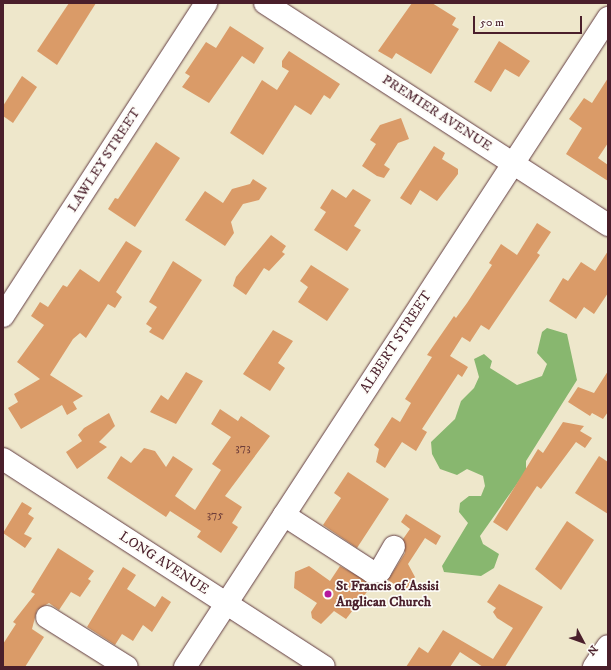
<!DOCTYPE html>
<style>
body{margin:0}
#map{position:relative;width:611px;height:670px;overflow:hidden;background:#eee7cb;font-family:"IM FELL DW Pica",serif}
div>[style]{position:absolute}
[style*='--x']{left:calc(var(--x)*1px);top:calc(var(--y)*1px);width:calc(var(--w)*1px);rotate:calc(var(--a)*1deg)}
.forest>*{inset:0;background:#88b76f}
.building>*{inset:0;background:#da9b68}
.roads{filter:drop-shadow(0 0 1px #633d43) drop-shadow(0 0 1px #633d43)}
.minor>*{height:22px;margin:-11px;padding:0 11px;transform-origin:11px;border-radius:11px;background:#fff}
.dots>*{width:11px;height:11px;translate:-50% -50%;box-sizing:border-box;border:2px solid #fdfcf7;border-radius:50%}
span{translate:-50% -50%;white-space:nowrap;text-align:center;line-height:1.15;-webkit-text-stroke:3.5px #fdfcf7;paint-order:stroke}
.number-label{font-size:12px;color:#6e3e3a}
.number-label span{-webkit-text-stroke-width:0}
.street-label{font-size:14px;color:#4a1f2b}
.poi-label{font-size:14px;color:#4a1f2b;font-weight:700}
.left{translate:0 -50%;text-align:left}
.frame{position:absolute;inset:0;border:4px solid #4a1f2b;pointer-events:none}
.north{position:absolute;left:563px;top:622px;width:40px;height:40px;-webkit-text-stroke:3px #fdfcf7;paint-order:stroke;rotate:131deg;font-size:11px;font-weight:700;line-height:16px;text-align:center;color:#4a1f2b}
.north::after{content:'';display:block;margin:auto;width:14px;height:18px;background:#4a1f2b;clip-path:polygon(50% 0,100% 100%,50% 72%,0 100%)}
.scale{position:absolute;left:473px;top:16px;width:109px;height:18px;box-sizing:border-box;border:2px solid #4a1f2b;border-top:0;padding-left:5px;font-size:12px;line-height:14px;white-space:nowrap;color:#4a1f2b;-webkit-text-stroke:3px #fdfcf7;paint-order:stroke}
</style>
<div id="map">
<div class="forest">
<i style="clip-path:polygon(547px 328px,567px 334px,577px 380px,526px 461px,526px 471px,480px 536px,483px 544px,499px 554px,494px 568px,481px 576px,444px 572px,442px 566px,468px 523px,459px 512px,460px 503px,469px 496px,481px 496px,485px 486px,483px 476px,467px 469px,457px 475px,440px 469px,432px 454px,431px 442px,455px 419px,461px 401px,474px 388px,479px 377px,474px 359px,484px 354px,492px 361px,490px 368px,517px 385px,542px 376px,547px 364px,537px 353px,542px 332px)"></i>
</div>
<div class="building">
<i style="clip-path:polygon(69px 3px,96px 3px,57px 65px,37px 51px)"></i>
<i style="clip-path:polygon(412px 3px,432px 3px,456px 18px,452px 25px,459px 29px,431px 74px,396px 53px,392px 59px,378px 51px)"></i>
<i style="clip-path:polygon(230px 26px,264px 48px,254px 64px,242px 56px,209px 103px,182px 87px,190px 76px,185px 73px,206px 42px,216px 48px)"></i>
<i style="clip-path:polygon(499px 41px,530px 61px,519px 77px,505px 69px,491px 92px,474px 82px)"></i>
<i style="clip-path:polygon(289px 51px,340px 84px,330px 99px,324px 95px,311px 115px,295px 105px,263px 155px,230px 133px,262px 80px,277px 90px,289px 71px,282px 67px,282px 61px)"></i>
<i style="clip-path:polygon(22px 76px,37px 87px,13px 123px,3px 116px,3px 106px)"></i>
<i style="clip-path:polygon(608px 78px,608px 143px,598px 158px,608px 165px,608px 181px,566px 154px,582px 128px,569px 119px,584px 98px,592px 103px)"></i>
<i style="clip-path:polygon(401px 118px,409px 139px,398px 143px,384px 165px,390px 169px,384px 178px,377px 176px,362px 166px,376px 144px,370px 140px,380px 125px)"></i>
<i style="clip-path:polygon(156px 142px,180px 158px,135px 227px,108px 209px,115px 198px,118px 199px)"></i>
<i style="clip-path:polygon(434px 146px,445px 153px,442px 159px,458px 169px,458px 174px,437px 201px,420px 190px,411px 205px,400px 198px)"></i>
<i style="clip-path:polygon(253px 179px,267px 188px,259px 200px,243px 204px,231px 222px,234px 233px,225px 246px,185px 220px,205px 191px,223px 203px,232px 189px,250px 184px)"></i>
<i style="clip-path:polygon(332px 189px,346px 198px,353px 189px,371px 200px,354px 226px,361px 230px,347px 251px,314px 230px,326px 212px,320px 208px)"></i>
<i style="clip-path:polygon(537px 223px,551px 232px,537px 253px,540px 255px,489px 330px,481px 325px,470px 342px,462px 337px,450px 356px,468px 367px,462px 377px,458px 374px,422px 429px,427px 432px,416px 451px,402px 442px,385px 468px,376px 462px,379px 449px,374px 445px,392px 417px,400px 422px,411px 403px,405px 399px,432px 357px,427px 355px,454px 316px,456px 318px,467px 303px,492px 265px,489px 263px,501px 244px,517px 255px)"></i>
<i style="clip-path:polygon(271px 235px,286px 246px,282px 252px,285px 254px,269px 271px,264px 268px,246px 295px,233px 286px,236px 277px)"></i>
<i style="clip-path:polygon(126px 241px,142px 251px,116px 292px,122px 297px,115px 308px,108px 304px,86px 338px,80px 333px,73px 339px,50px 375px,83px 396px,73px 402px,77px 409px,67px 415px,62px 405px,21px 429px,8px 408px,18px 402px,14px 394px,40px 379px,17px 362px,44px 325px,31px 316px,40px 302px,48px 307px,63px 285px,67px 287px,80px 269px,99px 282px)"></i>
<i style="clip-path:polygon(608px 251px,608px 293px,594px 314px,584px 307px,576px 319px,549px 301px,563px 278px,568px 281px,581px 262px,595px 271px)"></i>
<i style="clip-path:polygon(173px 261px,202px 280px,163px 340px,149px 332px,152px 328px,146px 324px,157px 307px,149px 302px)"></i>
<i style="clip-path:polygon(311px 265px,349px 289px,327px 321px,298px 302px,308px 287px,300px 281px)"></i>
<i style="clip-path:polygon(273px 330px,293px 341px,278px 363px,285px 368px,270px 391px,243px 374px)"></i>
<i style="clip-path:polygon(608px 371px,608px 412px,603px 419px,592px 413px,590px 416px,568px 402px,578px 387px,594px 393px)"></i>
<i style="clip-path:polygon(186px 372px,203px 381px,176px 424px,150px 412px,161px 395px,168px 400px)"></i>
<i style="clip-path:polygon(220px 409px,238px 421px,241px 416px,270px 436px,225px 496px,242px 507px,232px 523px,238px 527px,221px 553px,197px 537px,201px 531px,170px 511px,166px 517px,107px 478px,121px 456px,131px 463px,144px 448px,155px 451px,166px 467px,173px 456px,193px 469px,175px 496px,195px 510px,221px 470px,212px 464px,231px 437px,211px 424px)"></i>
<i style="clip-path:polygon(109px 413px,115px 426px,99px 442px,107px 447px,77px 469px,66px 452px,82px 441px,78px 435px,84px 428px)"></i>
<i style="clip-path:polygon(563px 422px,584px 426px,580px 431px,592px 438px,585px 448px,576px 442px,541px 489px,537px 486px,507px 531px,493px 522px,538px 449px,543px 453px)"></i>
<i style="clip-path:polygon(599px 456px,608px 462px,608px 514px,575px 493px)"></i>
<i style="clip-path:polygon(348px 472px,389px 499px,357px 548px,323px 525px,341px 498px,334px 493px)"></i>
<i style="clip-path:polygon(22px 502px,32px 508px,28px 514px,34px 518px,24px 534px,32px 538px,25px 548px,3px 533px)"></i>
<i style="clip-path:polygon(406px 514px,441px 536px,436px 545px,425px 538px,408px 564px,415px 577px,405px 591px,388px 580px,405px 553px,403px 539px,410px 529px,401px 522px)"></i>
<i style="clip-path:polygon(567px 521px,594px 540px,561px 590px,535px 569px)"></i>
<i style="clip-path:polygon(58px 548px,94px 571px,88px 579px,91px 581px,80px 597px,71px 592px,59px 610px,49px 603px,37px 610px,32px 629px,44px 637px,25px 667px,3px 667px,3px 644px,16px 624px,13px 622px,35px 594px,31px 592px)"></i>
<i style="clip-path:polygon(309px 566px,330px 581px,340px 566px,373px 584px,346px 619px,334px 611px,321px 624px,312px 618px,311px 612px,317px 603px,294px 588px,295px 572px)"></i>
<i style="clip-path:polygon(123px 567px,136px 575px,127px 589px,155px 607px,162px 596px,171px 602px,152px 632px,143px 625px,133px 641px,122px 634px,115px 645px,87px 627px)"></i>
<i style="clip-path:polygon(499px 584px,543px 607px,505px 667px,483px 667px,460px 652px,450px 667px,406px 667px,419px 647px,428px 653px,443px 630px,493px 659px,513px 628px,497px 618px,493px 612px,496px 608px,487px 602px)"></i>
</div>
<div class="roads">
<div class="minor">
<i style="--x:265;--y:3;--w:409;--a:32.9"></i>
<i style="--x:3;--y:316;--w:373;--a:-57"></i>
<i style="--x:3;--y:459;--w:382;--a:32.9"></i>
<i style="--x:284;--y:515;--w:105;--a:32.9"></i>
<i style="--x:372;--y:572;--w:8;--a:-7"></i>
<i style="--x:380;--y:571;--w:28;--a:-60"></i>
<i style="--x:47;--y:617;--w:94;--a:32"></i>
<i style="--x:185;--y:667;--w:775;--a:-56.9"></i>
<i style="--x:594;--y:667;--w:25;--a:-56"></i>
</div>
</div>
<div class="dots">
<i style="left:328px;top:594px;background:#b5179e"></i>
</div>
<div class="number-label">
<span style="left:243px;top:448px">373</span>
<span style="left:215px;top:515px">375</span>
</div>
<div class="street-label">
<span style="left:437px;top:113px;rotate:33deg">PREMIER AVENUE</span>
<span style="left:104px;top:160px;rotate:-57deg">LAWLEY STREET</span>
<span style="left:396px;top:342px;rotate:-57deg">ALBERT STREET</span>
<span style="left:164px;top:563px;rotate:33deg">LONG AVENUE</span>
</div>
<div class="poi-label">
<span class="left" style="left:336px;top:594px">St Francis of Assisi<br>Anglican Church</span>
</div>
<div class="frame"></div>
<div class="north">N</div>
<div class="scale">50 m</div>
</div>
